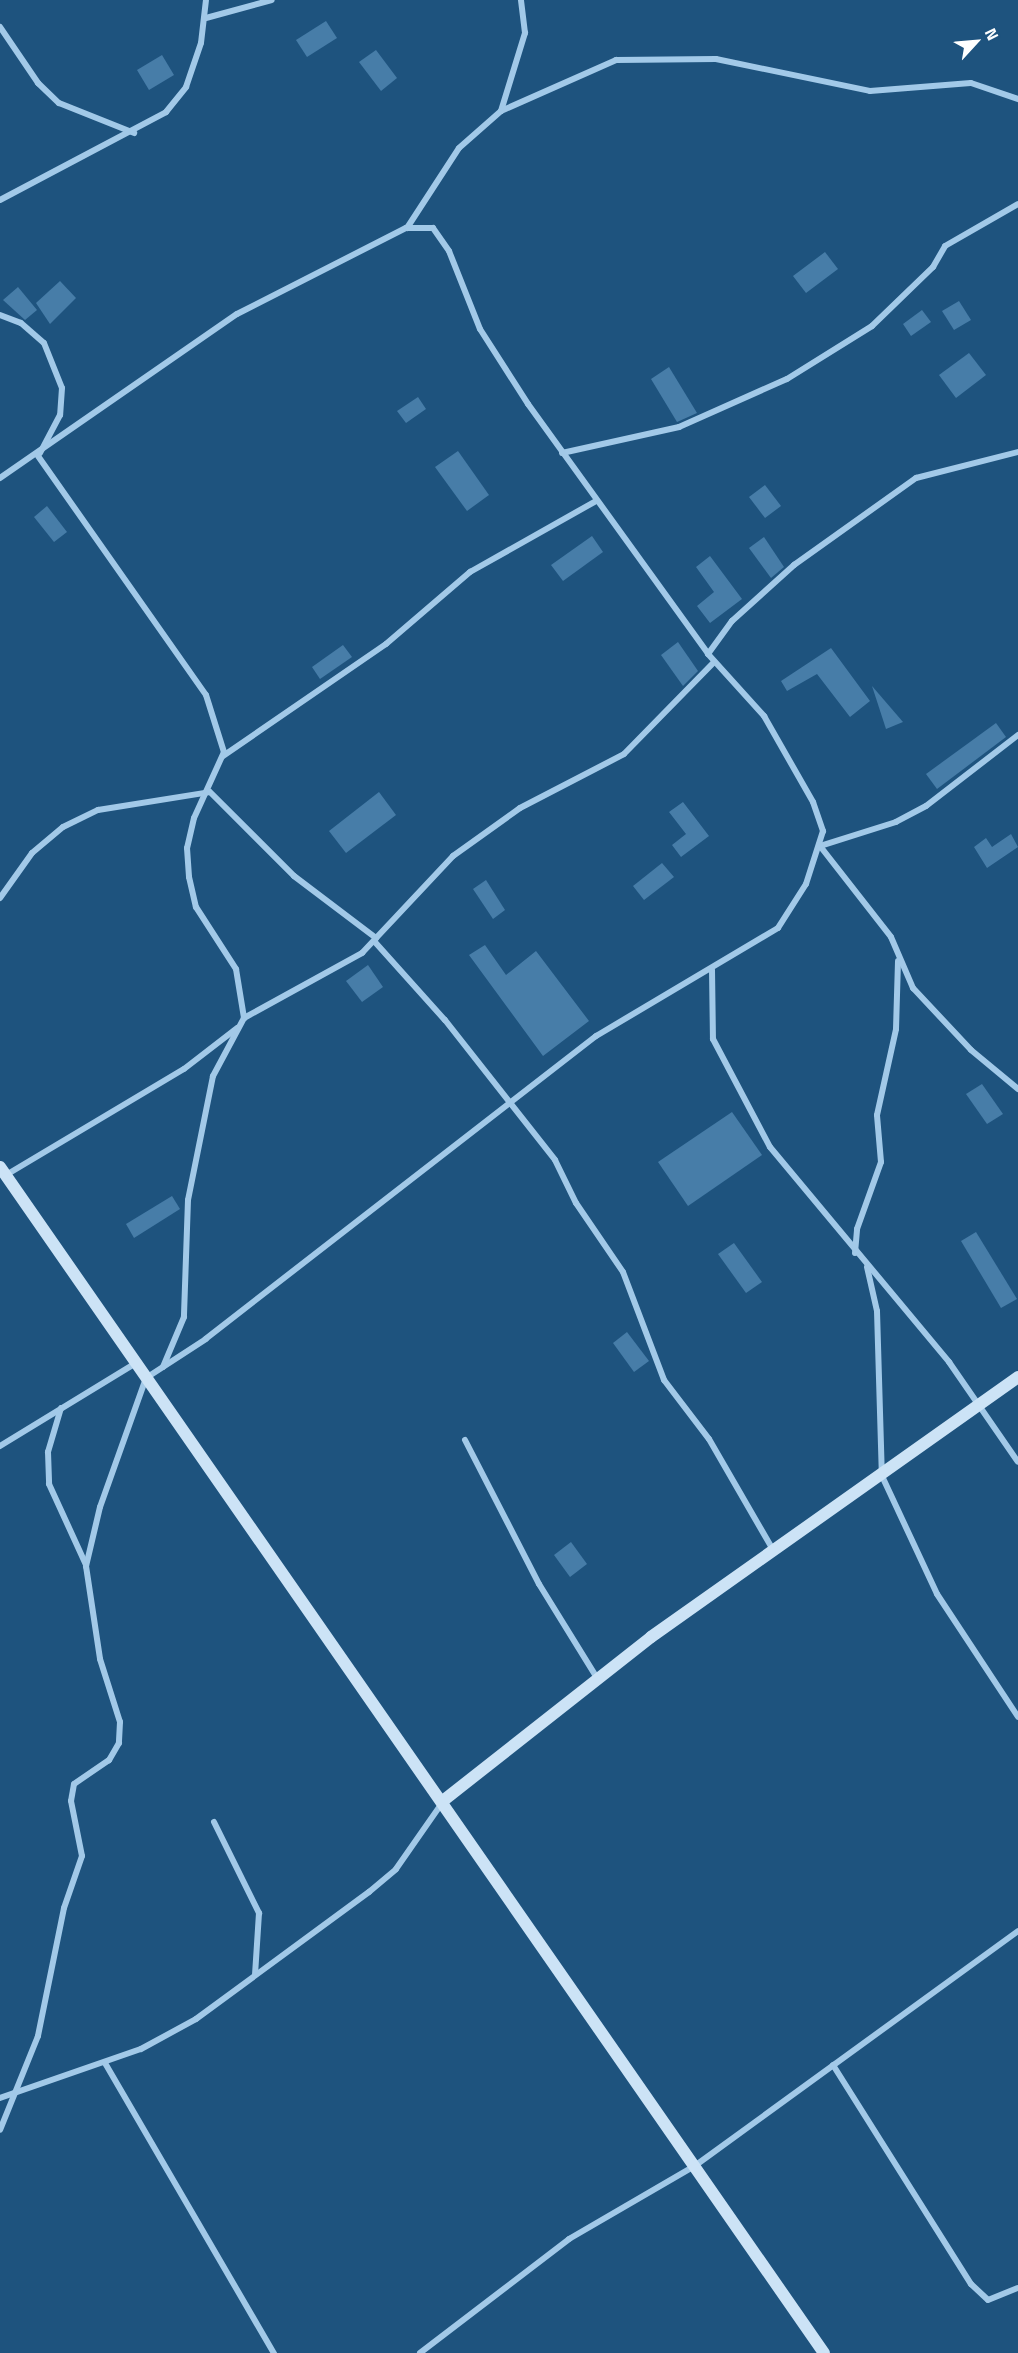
<!DOCTYPE html>
<style>
body{margin:0}
#map{position:relative;width:1018px;height:2353px;overflow:hidden;background:#1e537e;font-family:"Titillium Web",sans-serif}
div>[style]{position:absolute}
[style*='--x']{left:calc(var(--x)*1px);top:calc(var(--y)*1px);width:calc(var(--w)*1px);rotate:calc(var(--a)*1deg)}
.building>*{inset:0;background:#477da8}
.street>*{height:6px;margin:-3px;padding:0 3px;transform-origin:3px;border-radius:3px;background:#a2c9e8}
.secondary>*{height:12px;margin:-6px;padding:0 6px;transform-origin:6px;border-radius:6px;background:#cce3f6}
span{translate:-50% -50%;white-space:nowrap;text-align:center;line-height:1.15;-webkit-text-stroke:5px #1e537e;paint-order:stroke}
.north{position:absolute;left:946px;top:12px;width:60px;height:60px;-webkit-text-stroke:4px #1e537e;paint-order:stroke;rotate:64deg;font-size:16px;font-weight:700;line-height:24px;text-align:center;color:#fff}
.north::after{content:'';display:block;margin:auto;width:21px;height:27px;background:#fff;clip-path:polygon(50% 0,100% 100%,50% 72%,0 100%)}
</style>
<div id="map">
<div class="building">
<i style="clip-path:polygon(326px 21px,337px 38px,307px 57px,296px 40px)"></i>
<i style="clip-path:polygon(376px 50px,397px 78px,381px 91px,359px 62px)"></i>
<i style="clip-path:polygon(162px 55px,174px 75px,149px 90px,137px 70px)"></i>
<i style="clip-path:polygon(825px 252px,838px 269px,806px 293px,793px 276px)"></i>
<i style="clip-path:polygon(60px 281px,76px 298px,50px 324px,36px 303px)"></i>
<i style="clip-path:polygon(18px 287px,37px 310px,25px 320px,3px 300px)"></i>
<i style="clip-path:polygon(959px 301px,971px 320px,954px 330px,942px 311px)"></i>
<i style="clip-path:polygon(922px 310px,931px 322px,911px 336px,903px 324px)"></i>
<i style="clip-path:polygon(969px 353px,986px 375px,956px 398px,939px 375px)"></i>
<i style="clip-path:polygon(669px 367px,697px 413px,677px 422px,651px 379px)"></i>
<i style="clip-path:polygon(418px 397px,426px 409px,406px 423px,397px 411px)"></i>
<i style="clip-path:polygon(458px 451px,489px 495px,467px 511px,435px 467px)"></i>
<i style="clip-path:polygon(765px 485px,781px 506px,765px 518px,749px 497px)"></i>
<i style="clip-path:polygon(47px 506px,67px 532px,54px 542px,34px 517px)"></i>
<i style="clip-path:polygon(592px 536px,603px 552px,563px 581px,551px 565px)"></i>
<i style="clip-path:polygon(764px 537px,784px 567px,771px 578px,749px 548px)"></i>
<i style="clip-path:polygon(710px 556px,742px 599px,710px 623px,697px 606px,714px 592px,696px 567px)"></i>
<i style="clip-path:polygon(678px 642px,698px 671px,683px 686px,661px 655px)"></i>
<i style="clip-path:polygon(343px 645px,352px 657px,320px 679px,312px 667px)"></i>
<i style="clip-path:polygon(831px 648px,870px 701px,850px 717px,817px 674px,787px 691px,781px 681px)"></i>
<i style="clip-path:polygon(872px 686px,903px 722px,886px 729px)"></i>
<i style="clip-path:polygon(996px 723px,1006px 737px,937px 789px,926px 774px)"></i>
<i style="clip-path:polygon(379px 792px,396px 815px,346px 853px,329px 831px)"></i>
<i style="clip-path:polygon(683px 802px,709px 836px,681px 857px,672px 845px,686px 834px,669px 812px)"></i>
<i style="clip-path:polygon(1011px 834px,1018px 847px,987px 868px,974px 847px,986px 838px,992px 847px)"></i>
<i style="clip-path:polygon(662px 863px,674px 877px,644px 900px,633px 886px)"></i>
<i style="clip-path:polygon(486px 880px,505px 910px,493px 919px,473px 889px)"></i>
<i style="clip-path:polygon(485px 945px,506px 975px,536px 951px,589px 1021px,543px 1056px,469px 955px)"></i>
<i style="clip-path:polygon(368px 965px,383px 987px,362px 1002px,346px 981px)"></i>
<i style="clip-path:polygon(982px 1084px,1003px 1114px,987px 1124px,966px 1094px)"></i>
<i style="clip-path:polygon(732px 1112px,762px 1155px,688px 1206px,658px 1162px)"></i>
<i style="clip-path:polygon(172px 1196px,180px 1209px,134px 1238px,126px 1224px)"></i>
<i style="clip-path:polygon(976px 1232px,1017px 1299px,1001px 1308px,961px 1241px)"></i>
<i style="clip-path:polygon(734px 1243px,762px 1282px,746px 1293px,718px 1254px)"></i>
<i style="clip-path:polygon(627px 1332px,649px 1361px,634px 1372px,613px 1343px)"></i>
<i style="clip-path:polygon(571px 1542px,587px 1564px,570px 1577px,554px 1555px)"></i>
</div>
<div class="street">
<i style="--x:206;--y:18;--w:68;--a:-15.3"></i>
<i style="--x:0;--y:27;--w:68;--a:55.8"></i>
<i style="--x:38;--y:83;--w:29;--a:44"></i>
<i style="--x:59;--y:103;--w:81;--a:21.8"></i>
<i style="--x:501;--y:111;--w:82;--a:-72.9"></i>
<i style="--x:525;--y:33;--w:33;--a:-97"></i>
<i style="--x:0;--y:200;--w:188;--a:-27.9"></i>
<i style="--x:166;--y:112;--w:32;--a:-51"></i>
<i style="--x:186;--y:87;--w:46;--a:-71.2"></i>
<i style="--x:201;--y:43;--w:43;--a:-83.4"></i>
<i style="--x:407;--y:228;--w:95;--a:-57"></i>
<i style="--x:459;--y:148;--w:56;--a:-41.4"></i>
<i style="--x:501;--y:111;--w:126;--a:-23.9"></i>
<i style="--x:616;--y:60;--w:100;--a:-0.6"></i>
<i style="--x:716;--y:59;--w:157;--a:11.7"></i>
<i style="--x:870;--y:91;--w:101;--a:-4.5"></i>
<i style="--x:971;--y:83;--w:50;--a:18.8"></i>
<i style="--x:0;--y:315;--w:22;--a:21"></i>
<i style="--x:21;--y:323;--w:30;--a:41"></i>
<i style="--x:44;--y:343;--w:48;--a:68.2"></i>
<i style="--x:62;--y:388;--w:27;--a:94"></i>
<i style="--x:60;--y:415;--w:43;--a:117.8"></i>
<i style="--x:562;--y:453;--w:120;--a:-12.5"></i>
<i style="--x:679;--y:427;--w:118;--a:-24"></i>
<i style="--x:787;--y:379;--w:100;--a:-31.9"></i>
<i style="--x:872;--y:326;--w:85;--a:-44"></i>
<i style="--x:933;--y:267;--w:24;--a:-60"></i>
<i style="--x:945;--y:246;--w:84;--a:-29.9"></i>
<i style="--x:38;--y:456;--w:292;--a:54.9"></i>
<i style="--x:206;--y:695;--w:60;--a:72.5"></i>
<i style="--x:224;--y:752;--w:72;--a:114.4"></i>
<i style="--x:194;--y:818;--w:31;--a:103"></i>
<i style="--x:187;--y:848;--w:29;--a:86"></i>
<i style="--x:189;--y:877;--w:31;--a:77"></i>
<i style="--x:196;--y:907;--w:74;--a:57.2"></i>
<i style="--x:236;--y:969;--w:50;--a:80.7"></i>
<i style="--x:244;--y:1018;--w:66;--a:118.1"></i>
<i style="--x:213;--y:1076;--w:126;--a:101.4"></i>
<i style="--x:188;--y:1200;--w:117;--a:92"></i>
<i style="--x:184;--y:1317;--w:54;--a:112.8"></i>
<i style="--x:0;--y:478;--w:288;--a:-34.7"></i>
<i style="--x:237;--y:314;--w:190;--a:-27"></i>
<i style="--x:406;--y:228;--w:27;--a:0"></i>
<i style="--x:433;--y:228;--w:28;--a:55"></i>
<i style="--x:449;--y:251;--w:84;--a:68.3"></i>
<i style="--x:480;--y:329;--w:89;--a:57.4"></i>
<i style="--x:528;--y:404;--w:308;--a:54.2"></i>
<i style="--x:708;--y:654;--w:84;--a:47.9"></i>
<i style="--x:764;--y:716;--w:99;--a:60.3"></i>
<i style="--x:813;--y:802;--w:31;--a:71"></i>
<i style="--x:823;--y:831;--w:56;--a:107.8"></i>
<i style="--x:806;--y:884;--w:52;--a:122.5"></i>
<i style="--x:778;--y:928;--w:212;--a:149.3"></i>
<i style="--x:596;--y:1036;--w:494;--a:142.2"></i>
<i style="--x:206;--y:1339;--w:72;--a:147"></i>
<i style="--x:146;--y:1378;--w:137;--a:109.6"></i>
<i style="--x:100;--y:1507;--w:61;--a:103.3"></i>
<i style="--x:86;--y:1566;--w:94;--a:81.4"></i>
<i style="--x:100;--y:1659;--w:66;--a:72.4"></i>
<i style="--x:120;--y:1722;--w:21;--a:93"></i>
<i style="--x:119;--y:1743;--w:20;--a:120"></i>
<i style="--x:109;--y:1760;--w:42;--a:145.6"></i>
<i style="--x:74;--y:1784;--w:17;--a:100"></i>
<i style="--x:71;--y:1801;--w:56;--a:78.7"></i>
<i style="--x:82;--y:1856;--w:55;--a:109.1"></i>
<i style="--x:64;--y:1908;--w:131;--a:101.5"></i>
<i style="--x:38;--y:2036;--w:101;--a:112"></i>
<i style="--x:708;--y:654;--w:41;--a:-54"></i>
<i style="--x:732;--y:621;--w:84;--a:-42.1"></i>
<i style="--x:794;--y:565;--w:150;--a:-35.5"></i>
<i style="--x:916;--y:478;--w:105;--a:-14.3"></i>
<i style="--x:1018;--y:735;--w:116;--a:142.3"></i>
<i style="--x:926;--y:806;--w:34;--a:152"></i>
<i style="--x:896;--y:822;--w:80;--a:162.5"></i>
<i style="--x:820;--y:846;--w:115;--a:52"></i>
<i style="--x:891;--y:937;--w:56;--a:66.7"></i>
<i style="--x:913;--y:988;--w:85;--a:46.9"></i>
<i style="--x:971;--y:1050;--w:61;--a:39.7"></i>
<i style="--x:223;--y:756;--w:198;--a:-34.5"></i>
<i style="--x:386;--y:644;--w:111;--a:-40.6"></i>
<i style="--x:470;--y:572;--w:145;--a:-29.4"></i>
<i style="--x:0;--y:898;--w:55;--a:-54.6"></i>
<i style="--x:32;--y:853;--w:40;--a:-40"></i>
<i style="--x:63;--y:827;--w:39;--a:-26"></i>
<i style="--x:98;--y:810;--w:113;--a:-9.1"></i>
<i style="--x:210;--y:792;--w:119;--a:45"></i>
<i style="--x:294;--y:876;--w:103;--a:37.1"></i>
<i style="--x:374;--y:941;--w:106;--a:48.1"></i>
<i style="--x:445;--y:1020;--w:178;--a:51.8"></i>
<i style="--x:555;--y:1160;--w:48;--a:64"></i>
<i style="--x:576;--y:1203;--w:83;--a:55.7"></i>
<i style="--x:623;--y:1272;--w:116;--a:69.2"></i>
<i style="--x:664;--y:1380;--w:74;--a:52.7"></i>
<i style="--x:709;--y:1439;--w:128;--a:60"></i>
<i style="--x:712;--y:970;--w:69;--a:89.2"></i>
<i style="--x:713;--y:1039;--w:122;--a:62.2"></i>
<i style="--x:770;--y:1147;--w:280;--a:50.2"></i>
<i style="--x:949;--y:1362;--w:121;--a:55.4"></i>
<i style="--x:244;--y:1018;--w:135;--a:-28.8"></i>
<i style="--x:362;--y:953;--w:133;--a:-46.8"></i>
<i style="--x:453;--y:856;--w:82;--a:-35.6"></i>
<i style="--x:520;--y:808;--w:117;--a:-27.4"></i>
<i style="--x:624;--y:754;--w:129;--a:-45.6"></i>
<i style="--x:6;--y:1175;--w:207;--a:-30.8"></i>
<i style="--x:184;--y:1069;--w:67;--a:-37.7"></i>
<i style="--x:855;--y:1253;--w:24;--a:-85"></i>
<i style="--x:857;--y:1229;--w:71;--a:-70.3"></i>
<i style="--x:881;--y:1162;--w:47;--a:-94.9"></i>
<i style="--x:877;--y:1115;--w:88;--a:-77.5"></i>
<i style="--x:896;--y:1029;--w:68;--a:-88.3"></i>
<i style="--x:867;--y:1267;--w:45;--a:77.2"></i>
<i style="--x:877;--y:1311;--w:165;--a:88.3"></i>
<i style="--x:882;--y:1476;--w:130;--a:65"></i>
<i style="--x:937;--y:1594;--w:147;--a:56.6"></i>
<i style="--x:61;--y:1408;--w:46;--a:106.5"></i>
<i style="--x:48;--y:1452;--w:32;--a:88"></i>
<i style="--x:49;--y:1484;--w:89;--a:65.4"></i>
<i style="--x:465;--y:1440;--w:162;--a:62.8"></i>
<i style="--x:539;--y:1584;--w:110;--a:58.3"></i>
<i style="--x:0;--y:1446;--w:159;--a:-31.4"></i>
<i style="--x:214;--y:1822;--w:102;--a:63.7"></i>
<i style="--x:259;--y:1913;--w:62;--a:93.7"></i>
<i style="--x:105;--y:2063;--w:336;--a:59.8"></i>
<i style="--x:833;--y:2065;--w:259;--a:57.8"></i>
<i style="--x:971;--y:2284;--w:23;--a:43"></i>
<i style="--x:988;--y:2300;--w:32;--a:-22"></i>
<i style="--x:0;--y:2098;--w:149;--a:-19.2"></i>
<i style="--x:141;--y:2049;--w:63;--a:-28.6"></i>
<i style="--x:196;--y:2019;--w:215;--a:-36.3"></i>
<i style="--x:369;--y:1892;--w:35;--a:-40"></i>
<i style="--x:396;--y:1869;--w:80;--a:-55.1"></i>
<i style="--x:420;--y:2353;--w:188;--a:-37.4"></i>
<i style="--x:569;--y:2239;--w:147;--a:-30.2"></i>
<i style="--x:696;--y:2165;--w:398;--a:-36"></i>
</div>
<div class="secondary">
<i style="--x:0;--y:1167;--w:1444;--a:55.21"></i>
<i style="--x:444;--y:1800;--w:263;--a:-38.2"></i>
<i style="--x:651;--y:1637;--w:450;--a:-35.3"></i>
</div>
<div class="north">N</div>
</div>
